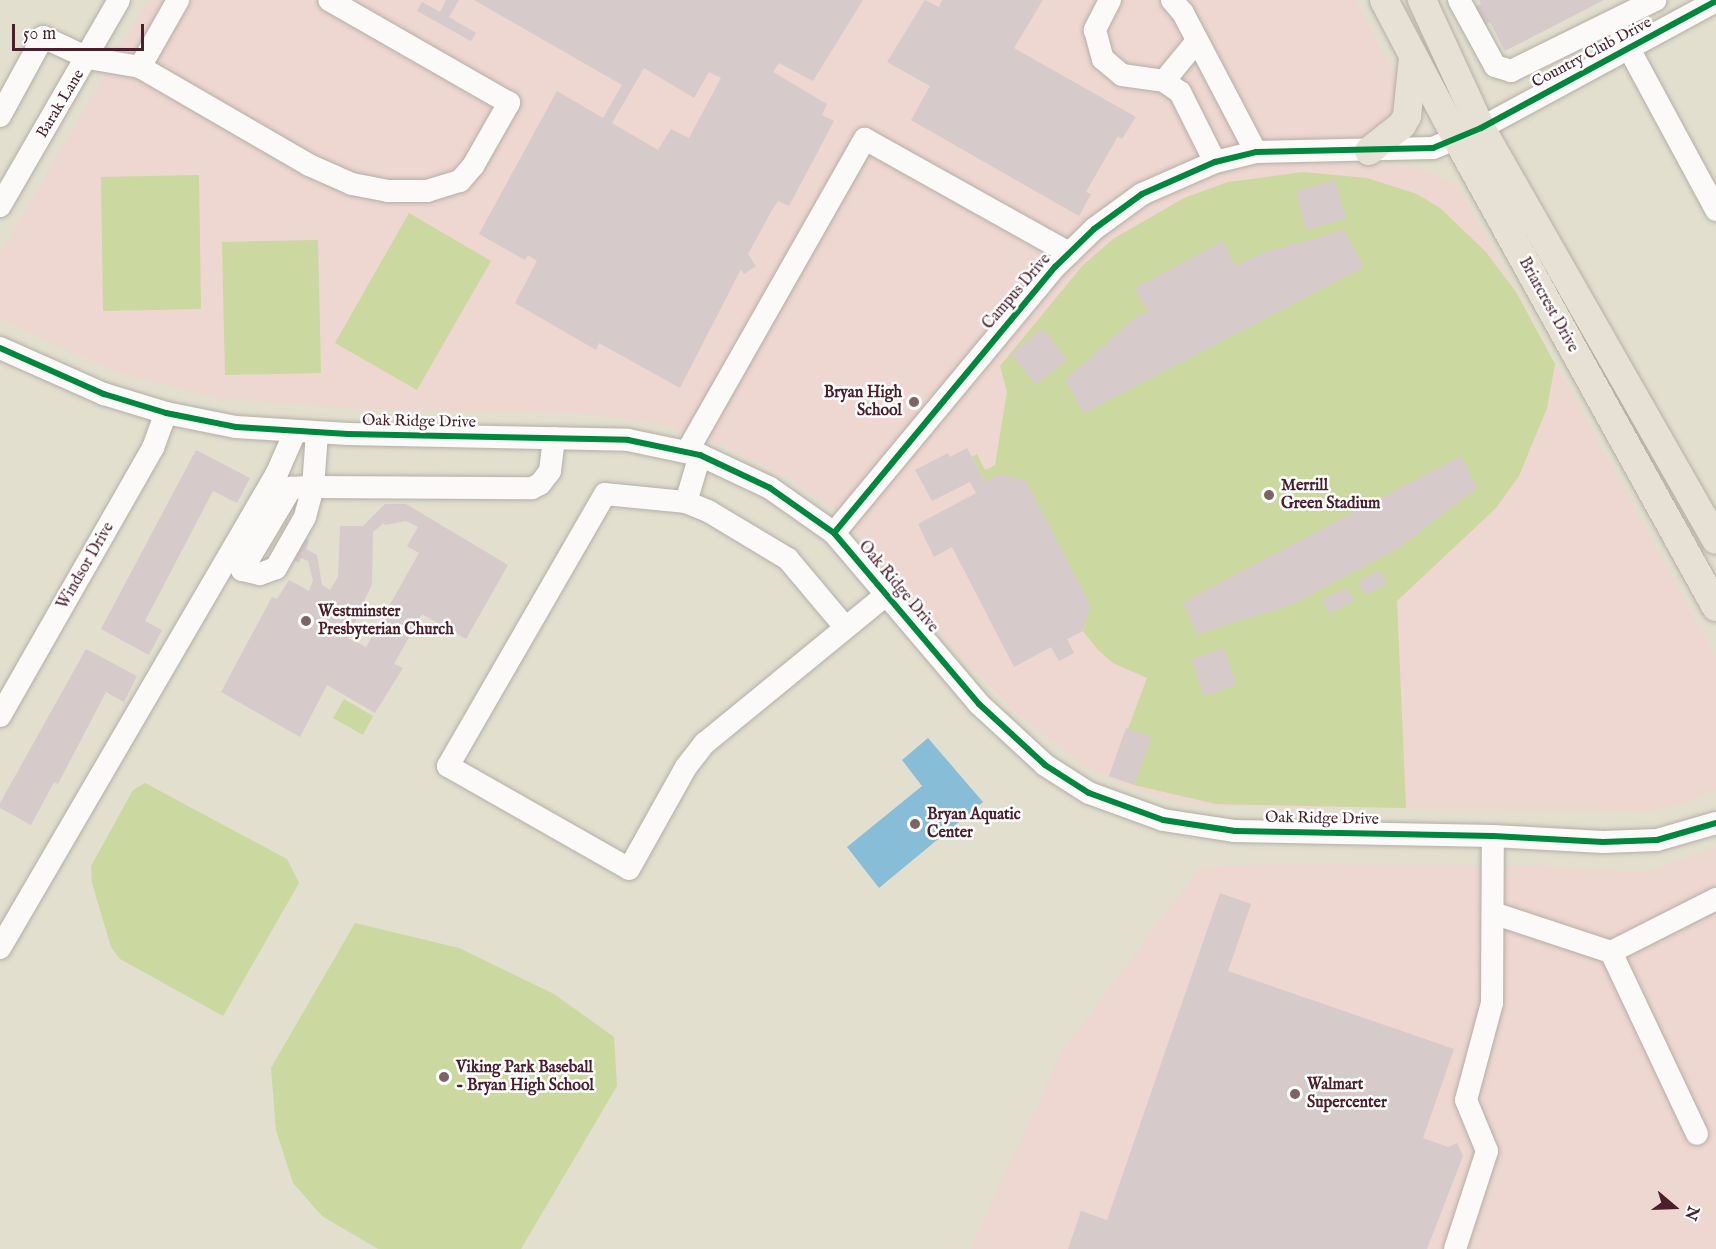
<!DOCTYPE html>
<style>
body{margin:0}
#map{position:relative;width:1716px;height:1249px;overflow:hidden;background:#e2dfcf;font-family:"IM FELL English",serif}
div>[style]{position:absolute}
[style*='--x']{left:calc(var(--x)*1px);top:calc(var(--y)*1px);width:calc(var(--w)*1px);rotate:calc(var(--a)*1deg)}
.built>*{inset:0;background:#eed6d1}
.green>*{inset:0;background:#cbd89f}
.water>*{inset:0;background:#88bdd8}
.building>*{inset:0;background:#d6caca}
.roads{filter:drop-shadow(0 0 2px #b4afa6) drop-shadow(0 0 2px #b4afa6)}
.minor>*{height:22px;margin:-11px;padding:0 11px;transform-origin:11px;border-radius:11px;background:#fbfaf8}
.major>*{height:28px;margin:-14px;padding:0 14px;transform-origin:14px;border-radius:14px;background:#e6e1d4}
.cycleway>*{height:6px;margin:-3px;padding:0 3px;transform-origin:3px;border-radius:3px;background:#00873e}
.dots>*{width:16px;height:16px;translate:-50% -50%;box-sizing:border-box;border:3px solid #fff;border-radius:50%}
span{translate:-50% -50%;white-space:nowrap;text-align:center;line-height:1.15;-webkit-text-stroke:5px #fff;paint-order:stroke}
.street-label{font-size:16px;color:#4a1f2b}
.poi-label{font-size:16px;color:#4a1f2b;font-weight:700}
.right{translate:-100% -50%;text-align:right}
.left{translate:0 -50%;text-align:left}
.north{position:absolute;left:1644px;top:1177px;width:60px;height:60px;-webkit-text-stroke:4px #fff;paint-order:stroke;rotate:109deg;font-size:16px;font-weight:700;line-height:24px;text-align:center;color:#4a1f2b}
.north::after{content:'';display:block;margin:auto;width:21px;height:27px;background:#4a1f2b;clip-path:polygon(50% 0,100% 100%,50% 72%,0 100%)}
.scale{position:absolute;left:12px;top:24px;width:132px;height:27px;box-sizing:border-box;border:3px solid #4a1f2b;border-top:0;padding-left:8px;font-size:18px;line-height:21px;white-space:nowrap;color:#4a1f2b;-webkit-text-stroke:4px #fff;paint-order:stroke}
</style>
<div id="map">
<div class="built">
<i style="clip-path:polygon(148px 0,1355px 0,1395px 75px,1398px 98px,1389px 127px,1361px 139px,1343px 140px,1347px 165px,1415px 167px,1456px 183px,1716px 657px,1716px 790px,1686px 803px,1646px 811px,1209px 806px,1170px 800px,1128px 787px,1084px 766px,1014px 711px,922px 614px,861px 535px,831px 507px,780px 473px,727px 447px,659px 423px,580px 413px,363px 409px,218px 398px,117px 372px,0 319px,0 255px)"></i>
<i style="clip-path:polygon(1716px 847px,1716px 1249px,970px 1249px,1061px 1053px,1199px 868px,1263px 864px,1514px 865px,1646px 872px)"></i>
</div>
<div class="green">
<i style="clip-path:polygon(1303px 172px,1367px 178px,1417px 194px,1440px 208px,1485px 251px,1516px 292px,1555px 364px,1547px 408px,1519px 476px,1496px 508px,1397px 601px,1406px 808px,1216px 804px,1134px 785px,1151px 738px,1128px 729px,1147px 678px,1113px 663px,1098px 650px,1083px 631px,1090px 605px,985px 482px,972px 457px,977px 454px,985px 470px,995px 465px,1007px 392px,1000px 366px,1083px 265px,1113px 239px,1184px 198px,1228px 182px)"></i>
<i style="clip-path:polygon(199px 175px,201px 309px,103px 311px,101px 177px)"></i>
<i style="clip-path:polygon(409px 213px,491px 261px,417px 390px,335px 343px)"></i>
<i style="clip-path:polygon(318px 240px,321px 373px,225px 375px,222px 242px)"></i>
<i style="clip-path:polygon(344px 699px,373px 716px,363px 735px,333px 718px)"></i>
<i style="clip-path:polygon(145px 783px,287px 859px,299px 883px,223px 1016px,120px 959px,111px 947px,92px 883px,91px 866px,133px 790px)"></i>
<i style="clip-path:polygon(355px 923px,459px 948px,554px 994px,614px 1037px,617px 1086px,521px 1249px,378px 1249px,322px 1216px,293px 1183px,276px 1130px,271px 1068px)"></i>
</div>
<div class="water">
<i style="clip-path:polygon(928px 738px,983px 802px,879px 888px,847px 847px,922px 786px,902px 760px)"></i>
</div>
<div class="building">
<i style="clip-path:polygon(446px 0,459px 0,449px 17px,476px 33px,471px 41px,417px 11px,422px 2px,440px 12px)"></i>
<i style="clip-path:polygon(evenodd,474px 0,863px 0,813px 81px,779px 63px,773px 72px,827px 104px,822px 115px,834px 121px,789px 206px,778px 201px,772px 210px,748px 254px,756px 266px,744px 274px,741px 269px,680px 388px,599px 343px,596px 350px,515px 303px,537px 261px,528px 255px,525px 260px,479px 234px,557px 91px,603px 118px,622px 85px,474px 0,644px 68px,694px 98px,709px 72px,721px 78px,689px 138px,671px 129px,658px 150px,612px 123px,644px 68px)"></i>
<i style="clip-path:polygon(925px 0,939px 7px,942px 0,1043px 0,1014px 48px,1136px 117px,1122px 139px,1118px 136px,1086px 192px,1091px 194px,1079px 216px,911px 120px,930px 86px,887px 62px)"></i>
<i style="clip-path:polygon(1479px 0,1604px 0,1505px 51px,1490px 22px,1479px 28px,1470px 10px,1481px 4px)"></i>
<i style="clip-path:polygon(1335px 180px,1346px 219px,1306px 230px,1296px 191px)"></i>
<i style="clip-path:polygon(1344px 230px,1364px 267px,1084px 413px,1065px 380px,1137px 316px,1148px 312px,1135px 288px,1223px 241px,1235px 266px,1263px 253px)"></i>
<i style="clip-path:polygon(1042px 328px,1067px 359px,1036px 385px,1011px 354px)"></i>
<i style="clip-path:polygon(967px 448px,985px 482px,1000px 474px,1026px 481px,1090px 605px,1083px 631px,1067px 639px,1074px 653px,1059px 661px,1051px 647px,1014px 667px,952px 547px,934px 557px,918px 524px,976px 493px,970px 482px,932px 501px,915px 470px,948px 453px,950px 457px)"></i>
<i style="clip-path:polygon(196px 450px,250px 478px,237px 503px,213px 491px,145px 621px,162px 630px,149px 655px,101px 629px)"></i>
<i style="clip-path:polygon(1461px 456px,1477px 488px,1400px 547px,1291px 605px,1197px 634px,1183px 602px)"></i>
<i style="clip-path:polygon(evenodd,385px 504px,406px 504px,508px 565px,466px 639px,422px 614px,394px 664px,403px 668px,375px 713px,327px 685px,300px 737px,221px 692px,272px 597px,277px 599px,289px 580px,309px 591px,313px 581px,308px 561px,301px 558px,299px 563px,277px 550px,289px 530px,309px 541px,306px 549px,317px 555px,322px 585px,330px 590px,338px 577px,340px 526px,363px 526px,385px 504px,406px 521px,418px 527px,407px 546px,419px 553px,366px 647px,348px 638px,372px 584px,373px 532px,385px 522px,384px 525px,406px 521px)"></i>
<i style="clip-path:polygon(1380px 570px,1387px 584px,1365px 595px,1358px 581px)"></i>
<i style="clip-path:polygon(1347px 587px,1354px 601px,1329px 614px,1322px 600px)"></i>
<i style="clip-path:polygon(1224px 648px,1236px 685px,1204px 696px,1192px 659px)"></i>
<i style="clip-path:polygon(86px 649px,137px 676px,124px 702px,106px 692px,58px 784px,54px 782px,31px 825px,0 808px,0 803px)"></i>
<i style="clip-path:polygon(1126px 728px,1152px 737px,1134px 785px,1109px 776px)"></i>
<i style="clip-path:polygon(1220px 893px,1251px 904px,1228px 971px,1454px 1049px,1423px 1138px,1448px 1147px,1457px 1143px,1463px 1156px,1427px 1249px,1068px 1249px,1081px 1211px,1107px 1220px)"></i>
</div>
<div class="roads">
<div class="minor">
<i style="--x:1110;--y:0;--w:34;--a:117"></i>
<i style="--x:1095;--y:30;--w:30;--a:75"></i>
<i style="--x:1103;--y:59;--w:25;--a:40"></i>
<i style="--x:1122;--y:75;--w:42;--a:8.1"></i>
<i style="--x:1164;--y:81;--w:19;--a:35"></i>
<i style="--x:1180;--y:92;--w:78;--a:63.4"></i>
<i style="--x:1172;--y:0;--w:17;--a:50"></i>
<i style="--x:1183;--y:13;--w:157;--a:62.3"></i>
<i style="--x:1459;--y:0;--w:75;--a:61.4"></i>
<i style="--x:1495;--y:66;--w:17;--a:17"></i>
<i style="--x:1511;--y:71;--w:161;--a:-26.2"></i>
<i style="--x:1621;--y:34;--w:200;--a:61.6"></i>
<i style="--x:140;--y:67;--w:77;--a:-60.4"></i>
<i style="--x:1164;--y:81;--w:52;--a:-50.5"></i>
<i style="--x:0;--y:116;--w:90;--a:-61.4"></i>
<i style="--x:43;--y:37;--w:50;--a:25"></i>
<i style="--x:88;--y:58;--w:53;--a:9.8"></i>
<i style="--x:140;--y:67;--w:195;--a:30.1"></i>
<i style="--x:309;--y:165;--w:47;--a:23.8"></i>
<i style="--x:352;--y:184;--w:37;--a:11"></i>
<i style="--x:388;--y:191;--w:39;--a:0"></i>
<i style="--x:427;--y:191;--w:34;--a:-17"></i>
<i style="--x:460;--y:181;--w:20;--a:-49"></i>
<i style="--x:473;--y:166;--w:73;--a:-60.3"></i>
<i style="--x:509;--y:103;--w:207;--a:-150.2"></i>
<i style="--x:0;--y:206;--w:238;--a:-60"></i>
<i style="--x:0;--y:348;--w:114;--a:23.9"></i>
<i style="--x:104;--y:394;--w:65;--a:17"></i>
<i style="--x:166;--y:413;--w:71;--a:11.3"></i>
<i style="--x:236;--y:427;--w:112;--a:3.6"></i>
<i style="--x:348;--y:434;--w:280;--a:1.2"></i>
<i style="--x:628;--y:440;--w:74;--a:11.8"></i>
<i style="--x:700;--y:455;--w:77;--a:25.2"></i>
<i style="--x:770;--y:488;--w:78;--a:35.1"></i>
<i style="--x:834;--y:533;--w:224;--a:49.7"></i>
<i style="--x:979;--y:704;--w:90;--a:42.7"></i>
<i style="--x:1045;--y:765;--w:52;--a:32.5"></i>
<i style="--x:1089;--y:793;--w:79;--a:20"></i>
<i style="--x:1163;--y:820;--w:73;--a:8.7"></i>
<i style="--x:1235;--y:831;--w:258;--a:1.1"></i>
<i style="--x:1493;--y:836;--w:110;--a:3.1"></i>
<i style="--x:1603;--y:842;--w:54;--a:-2.1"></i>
<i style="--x:1657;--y:840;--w:61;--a:-16.1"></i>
<i style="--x:317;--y:433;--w:54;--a:94.2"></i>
<i style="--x:313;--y:487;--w:31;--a:105"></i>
<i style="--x:305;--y:517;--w:59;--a:119.6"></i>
<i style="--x:276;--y:568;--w:17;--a:159"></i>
<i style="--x:260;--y:574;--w:18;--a:-167"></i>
<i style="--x:242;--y:570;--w:96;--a:-59.1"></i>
<i style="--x:291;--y:488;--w:22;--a:-3"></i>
<i style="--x:313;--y:487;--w:219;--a:0.3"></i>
<i style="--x:532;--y:488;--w:9;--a:-27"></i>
<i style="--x:540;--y:484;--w:16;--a:-52"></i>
<i style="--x:550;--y:471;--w:33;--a:-83"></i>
<i style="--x:688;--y:450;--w:358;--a:-60.4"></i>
<i style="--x:865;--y:139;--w:234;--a:29.2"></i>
<i style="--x:686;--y:502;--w:49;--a:-73.4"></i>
<i style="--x:834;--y:533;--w:346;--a:-50.3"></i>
<i style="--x:1055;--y:267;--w:54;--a:-44.3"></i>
<i style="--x:1094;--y:229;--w:59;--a:-36.1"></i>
<i style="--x:1142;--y:194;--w:80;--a:-23.7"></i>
<i style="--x:1215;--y:162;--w:42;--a:-13.7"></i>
<i style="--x:1256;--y:152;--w:177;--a:-1.3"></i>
<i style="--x:1433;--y:148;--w:52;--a:-22.6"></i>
<i style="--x:1481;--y:128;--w:267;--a:-28.4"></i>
<i style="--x:845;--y:627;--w:89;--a:-130"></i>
<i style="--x:788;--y:559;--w:93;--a:-149"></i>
<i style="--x:708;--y:511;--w:24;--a:-158"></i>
<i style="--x:686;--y:502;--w:81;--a:-174.4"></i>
<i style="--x:605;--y:494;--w:314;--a:120"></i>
<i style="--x:448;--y:766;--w:208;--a:29.6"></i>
<i style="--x:629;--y:869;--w:117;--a:-60.8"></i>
<i style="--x:686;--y:767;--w:31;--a:-52"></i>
<i style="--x:705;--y:743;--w:235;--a:-39.3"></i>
<i style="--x:0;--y:716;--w:309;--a:-60.3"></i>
<i style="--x:153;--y:448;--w:37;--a:-70"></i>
<i style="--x:1493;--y:913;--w:124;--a:18.3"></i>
<i style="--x:1611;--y:952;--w:118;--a:-26.8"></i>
<i style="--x:0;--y:948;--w:550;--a:-59.75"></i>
<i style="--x:277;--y:473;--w:45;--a:-66.3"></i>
<i style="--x:1611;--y:952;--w:201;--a:64.7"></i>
<i style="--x:1455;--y:1249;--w:103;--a:-71.9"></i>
<i style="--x:1487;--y:1151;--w:55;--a:-112.4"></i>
<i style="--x:1466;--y:1100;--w:100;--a:-75"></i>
<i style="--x:1492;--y:1003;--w:167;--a:-89.7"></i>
</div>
<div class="major">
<i style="--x:1384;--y:0;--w:157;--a:62.3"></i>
<i style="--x:1457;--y:139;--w:535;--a:61.04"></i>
<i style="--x:1422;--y:0;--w:141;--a:65.3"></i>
<i style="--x:1481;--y:128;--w:474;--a:60.3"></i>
<i style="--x:1369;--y:151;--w:42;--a:-38.2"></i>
<i style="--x:1402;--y:125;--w:10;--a:-61"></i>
<i style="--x:1407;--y:116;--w:58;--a:-84.1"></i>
</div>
</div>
<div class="cycleway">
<i style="--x:0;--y:348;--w:114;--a:23.9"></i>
<i style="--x:104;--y:394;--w:65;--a:17"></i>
<i style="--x:166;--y:413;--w:71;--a:11.3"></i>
<i style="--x:236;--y:427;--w:112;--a:3.6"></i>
<i style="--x:348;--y:434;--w:280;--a:1.2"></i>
<i style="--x:628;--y:440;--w:74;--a:11.8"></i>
<i style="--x:700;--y:455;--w:77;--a:25.2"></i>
<i style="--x:770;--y:488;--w:78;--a:35.1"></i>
<i style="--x:834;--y:533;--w:224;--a:49.7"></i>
<i style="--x:979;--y:704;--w:90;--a:42.7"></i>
<i style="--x:1045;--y:765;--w:52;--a:32.5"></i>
<i style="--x:1089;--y:793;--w:79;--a:20"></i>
<i style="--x:1163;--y:820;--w:73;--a:8.7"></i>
<i style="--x:1235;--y:831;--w:258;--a:1.1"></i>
<i style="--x:1493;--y:836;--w:110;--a:3.1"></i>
<i style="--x:1603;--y:842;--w:54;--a:-2.1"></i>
<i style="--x:1657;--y:840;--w:61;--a:-16.1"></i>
<i style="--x:834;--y:533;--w:346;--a:-50.3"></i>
<i style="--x:1055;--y:267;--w:54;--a:-44.3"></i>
<i style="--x:1094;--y:229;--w:59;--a:-36.1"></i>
<i style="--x:1142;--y:194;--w:80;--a:-23.7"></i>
<i style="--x:1215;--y:162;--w:42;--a:-13.7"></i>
<i style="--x:1256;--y:152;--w:177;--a:-1.3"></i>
<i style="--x:1433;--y:148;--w:52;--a:-22.6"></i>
<i style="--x:1481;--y:128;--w:267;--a:-28.4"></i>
</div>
<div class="dots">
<i style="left:914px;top:402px;background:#7f6264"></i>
<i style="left:1269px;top:495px;background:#7f6264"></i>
<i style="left:306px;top:621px;background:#7f6264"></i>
<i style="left:915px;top:824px;background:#7f6264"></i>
<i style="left:444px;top:1077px;background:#7f6264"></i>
<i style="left:1295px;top:1094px;background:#7f6264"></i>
</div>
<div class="street-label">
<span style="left:1592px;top:53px;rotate:-28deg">Country Club Drive</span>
<span style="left:61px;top:104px;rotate:-59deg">Barak Lane</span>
<span style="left:1017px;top:292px;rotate:-49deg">Campus Drive</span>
<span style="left:1548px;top:305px;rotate:61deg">Briarcrest Drive</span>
<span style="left:419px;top:422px;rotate:1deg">Oak Ridge Drive</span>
<span style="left:86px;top:566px;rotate:-60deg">Windsor Drive</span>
<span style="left:898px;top:587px;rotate:50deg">Oak Ridge Drive</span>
<span style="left:1322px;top:819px;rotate:1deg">Oak Ridge Drive</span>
</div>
<div class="poi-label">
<span class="right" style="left:902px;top:402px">Bryan High<br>School</span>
<span class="left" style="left:1281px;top:495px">Merrill<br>Green Stadium</span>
<span class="left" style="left:318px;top:621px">Westminster<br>Presbyterian Church</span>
<span class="left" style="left:927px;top:824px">Bryan Aquatic<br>Center</span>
<span class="left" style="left:456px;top:1077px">Viking Park Baseball<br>- Bryan High School</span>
<span class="left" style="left:1307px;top:1094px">Walmart<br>Supercenter</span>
</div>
<div class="north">N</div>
<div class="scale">50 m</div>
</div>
